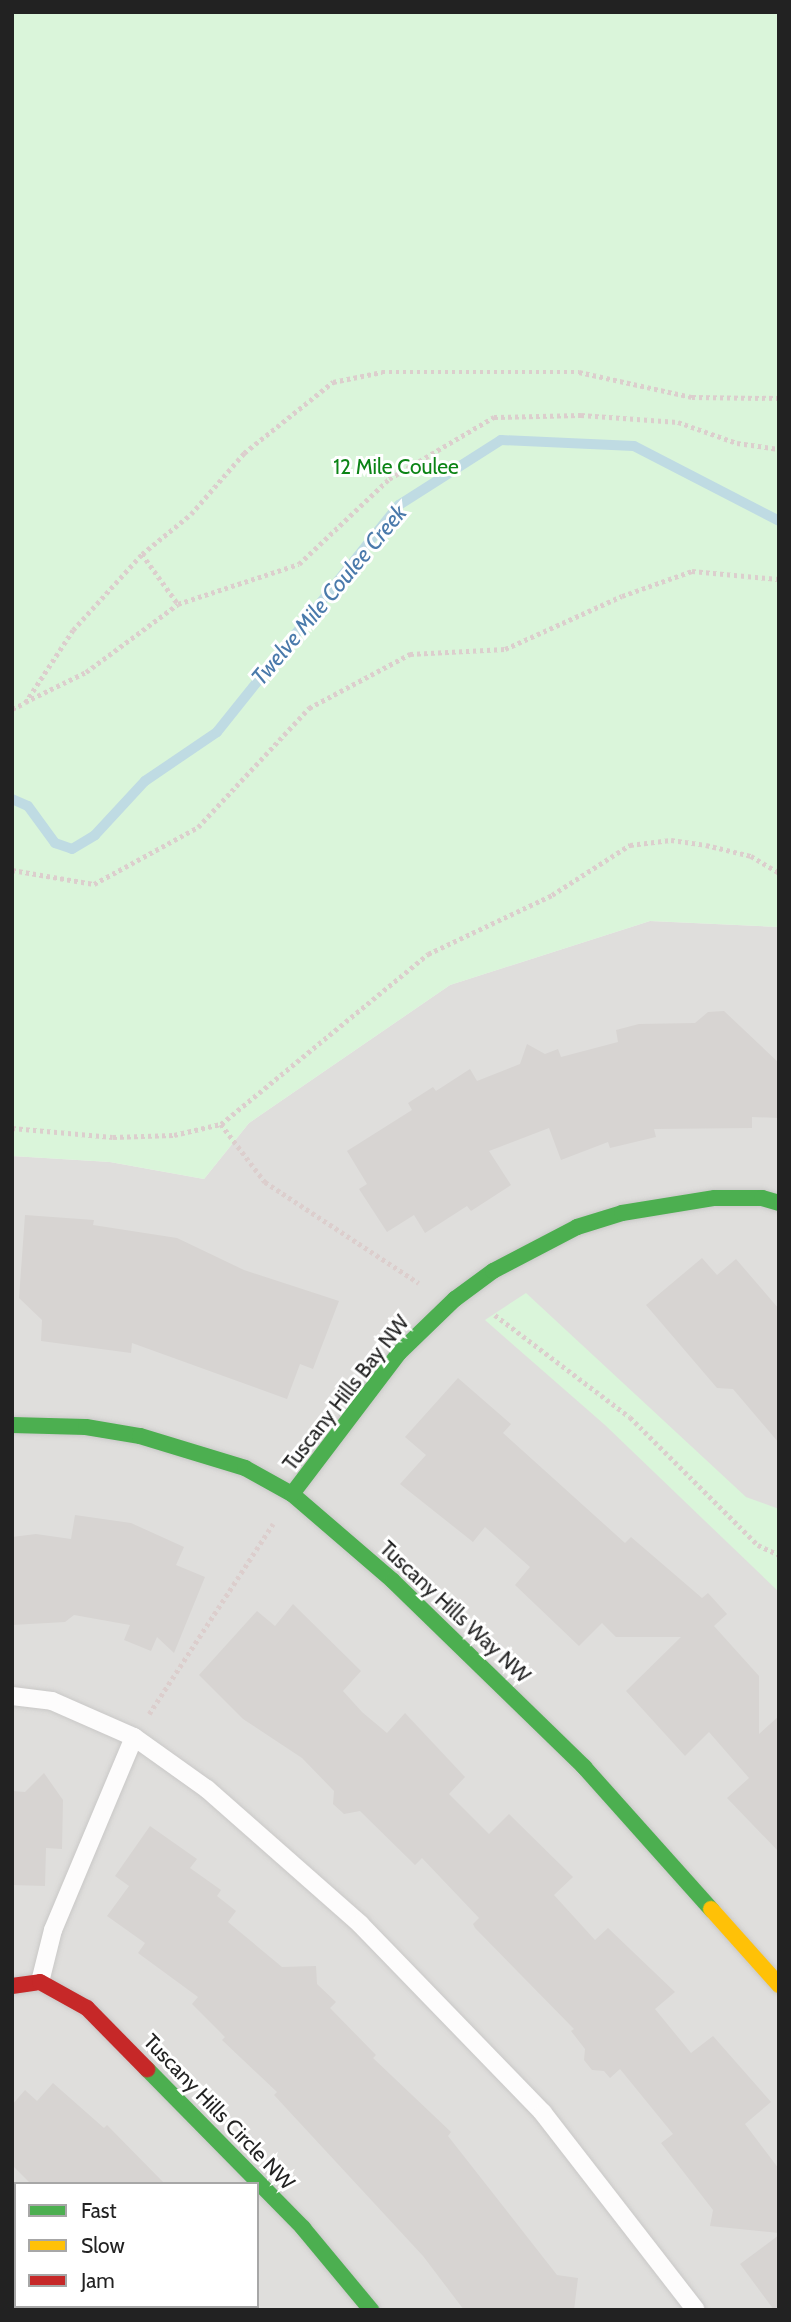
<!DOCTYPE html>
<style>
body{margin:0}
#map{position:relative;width:791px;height:2322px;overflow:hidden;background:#f0eeeb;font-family:Cabin,sans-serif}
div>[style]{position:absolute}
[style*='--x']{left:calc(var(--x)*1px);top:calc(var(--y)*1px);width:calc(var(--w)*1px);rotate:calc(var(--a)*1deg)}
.residential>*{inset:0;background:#dfdedc}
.park>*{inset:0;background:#daf5da}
.stream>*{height:10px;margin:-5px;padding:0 5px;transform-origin:5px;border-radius:5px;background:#bfdbe3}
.building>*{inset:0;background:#d7d4d2}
.path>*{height:4.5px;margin-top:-2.25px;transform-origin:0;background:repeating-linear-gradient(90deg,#dccecd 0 3.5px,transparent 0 7px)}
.roads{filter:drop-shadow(0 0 2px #c9c8c7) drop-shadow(0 0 2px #c9c8c7)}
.lane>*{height:18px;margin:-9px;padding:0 9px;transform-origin:9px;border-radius:9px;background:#fdfcfc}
.fast>*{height:16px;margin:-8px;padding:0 8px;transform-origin:8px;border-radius:8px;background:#4caf50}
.slow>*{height:16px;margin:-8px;padding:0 8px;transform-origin:8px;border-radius:8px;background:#ffc107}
.jam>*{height:16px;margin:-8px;padding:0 8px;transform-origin:8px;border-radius:8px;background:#c62828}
span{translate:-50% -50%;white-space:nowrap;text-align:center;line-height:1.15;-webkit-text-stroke:6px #fff;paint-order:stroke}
.park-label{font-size:21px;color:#0c8416}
.street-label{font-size:21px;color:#222}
.water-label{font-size:23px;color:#4a7aab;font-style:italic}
.frame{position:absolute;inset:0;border:14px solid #222;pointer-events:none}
.legend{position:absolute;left:14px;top:2182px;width:245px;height:126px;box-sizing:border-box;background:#fff;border:2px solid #a7a7a7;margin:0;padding:9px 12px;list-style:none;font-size:21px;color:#222}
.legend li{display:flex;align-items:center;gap:14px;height:35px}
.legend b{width:35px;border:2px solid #a7a7a7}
</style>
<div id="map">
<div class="residential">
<i style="clip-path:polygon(evenodd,650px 921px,779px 927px,779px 2310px,12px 2310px,12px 1156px,110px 1162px,204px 1179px,249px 1123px,450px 985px,650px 921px,16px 2184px,257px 2184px,257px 2306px,16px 2306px,16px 2184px)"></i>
</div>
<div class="park">
<i style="clip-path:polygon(12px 12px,779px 12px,779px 927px,650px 921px,450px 985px,249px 1123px,204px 1179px,110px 1162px,12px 1156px)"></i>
<i style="clip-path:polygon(526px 1293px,746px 1497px,779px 1509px,779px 1592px,605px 1425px,485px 1320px)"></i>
</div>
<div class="stream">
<i style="--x:12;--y:799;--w:17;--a:24"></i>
<i style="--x:28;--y:806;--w:46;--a:53.9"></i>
<i style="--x:55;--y:843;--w:18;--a:19"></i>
<i style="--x:72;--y:849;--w:27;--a:-31"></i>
<i style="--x:95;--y:835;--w:74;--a:-47.2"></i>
<i style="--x:145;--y:781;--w:87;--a:-34.2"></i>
<i style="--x:217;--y:732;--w:291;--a:-51.3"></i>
<i style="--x:399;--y:505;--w:121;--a:-32.5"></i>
<i style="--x:501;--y:440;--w:133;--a:2.6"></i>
<i style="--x:634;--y:446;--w:163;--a:27.3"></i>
</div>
<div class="building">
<i style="clip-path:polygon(724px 1011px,779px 1063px,779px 1118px,752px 1117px,752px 1128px,654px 1129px,656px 1137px,610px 1148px,608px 1142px,561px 1160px,549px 1128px,489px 1151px,511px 1185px,471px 1211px,467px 1206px,425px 1233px,414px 1215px,387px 1232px,359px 1189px,367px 1184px,347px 1151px,412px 1110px,408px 1103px,433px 1087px,436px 1091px,470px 1069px,477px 1081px,520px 1064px,527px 1044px,545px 1054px,558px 1049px,561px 1057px,618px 1042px,616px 1030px,639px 1024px,695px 1023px,708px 1012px)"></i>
<i style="clip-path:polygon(25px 1215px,94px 1220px,93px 1225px,177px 1238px,244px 1270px,339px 1301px,313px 1369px,300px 1364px,287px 1399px,132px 1343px,131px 1353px,41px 1341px,42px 1320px,19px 1298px)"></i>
<i style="clip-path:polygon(702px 1258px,717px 1275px,736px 1259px,779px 1309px,779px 1443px,733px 1389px,717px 1388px,646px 1305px)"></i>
<i style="clip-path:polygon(458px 1378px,511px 1424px,503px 1433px,625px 1543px,631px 1537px,702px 1598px,708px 1593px,727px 1614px,714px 1626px,759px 1676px,759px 1734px,779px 1716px,779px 1852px,727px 1798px,749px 1778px,709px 1732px,685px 1756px,626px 1691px,681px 1637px,616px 1637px,602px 1623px,579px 1646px,515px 1585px,530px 1567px,485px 1527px,473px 1542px,400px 1484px,426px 1455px,405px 1437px)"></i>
<i style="clip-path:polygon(75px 1515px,131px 1523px,184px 1547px,176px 1565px,205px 1577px,174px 1653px,157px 1637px,151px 1651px,124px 1640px,130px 1625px,74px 1615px,65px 1622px,12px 1625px,12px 1537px,36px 1534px,71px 1539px)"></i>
<i style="clip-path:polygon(293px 1604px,361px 1671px,343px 1691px,362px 1712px,387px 1733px,405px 1713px,465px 1777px,449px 1794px,489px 1834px,509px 1814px,573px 1877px,554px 1895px,595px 1940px,608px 1928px,675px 1992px,655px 2009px,691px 2053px,713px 2036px,771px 2102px,745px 2124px,779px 2169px,779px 2233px,710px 2226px,713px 2210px,661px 2143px,673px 2134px,620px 2069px,610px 2078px,604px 2071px,592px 2070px,584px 2060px,585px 2049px,571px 2031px,574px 2029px,475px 1928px,473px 1924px,479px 1918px,422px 1858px,415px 1865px,360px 1811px,344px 1814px,333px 1804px,334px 1791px,302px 1758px,243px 1719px,199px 1675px,257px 1611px,275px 1626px)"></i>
<i style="clip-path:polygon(44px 1773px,63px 1800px,62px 1849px,46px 1848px,45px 1886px,12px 1885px,12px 1791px,25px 1792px)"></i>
<i style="clip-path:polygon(150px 1826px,197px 1859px,190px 1868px,221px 1890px,217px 1896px,236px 1911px,228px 1922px,282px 1967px,316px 1966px,317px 1984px,336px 2002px,330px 2008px,376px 2055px,373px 2058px,451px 2132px,448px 2136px,557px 2275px,578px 2278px,574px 2310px,464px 2310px,423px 2256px,274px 2095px,277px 2092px,222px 2040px,225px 2037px,192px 2004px,198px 1997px,138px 1953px,145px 1943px,107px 1916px,129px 1886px,115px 1876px)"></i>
<i style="clip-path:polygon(53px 2083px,104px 2128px,107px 2125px,165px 2184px,31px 2184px,12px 2165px,12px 2105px,25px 2090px,37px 2101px)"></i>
<i style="clip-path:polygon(779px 2235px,779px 2310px,774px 2310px,740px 2264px)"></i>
</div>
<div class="path">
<i style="--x:142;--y:554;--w:62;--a:54.2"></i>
<i style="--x:25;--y:702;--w:68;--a:-26.2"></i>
<i style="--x:86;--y:672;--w:114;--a:-36.5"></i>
<i style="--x:178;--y:604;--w:127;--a:-18.3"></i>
<i style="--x:299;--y:564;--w:124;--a:-43.4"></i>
<i style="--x:389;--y:479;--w:122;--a:-30.6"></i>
<i style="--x:494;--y:417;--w:87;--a:-1.3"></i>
<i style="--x:581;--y:415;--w:97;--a:4.1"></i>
<i style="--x:678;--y:422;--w:63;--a:19.6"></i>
<i style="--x:737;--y:443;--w:42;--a:8.1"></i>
<i style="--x:12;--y:709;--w:14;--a:-25"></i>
<i style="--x:25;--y:703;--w:87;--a:-56.7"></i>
<i style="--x:73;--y:630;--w:103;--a:-47.8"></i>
<i style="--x:142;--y:554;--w:63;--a:-39.2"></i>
<i style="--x:191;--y:514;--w:81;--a:-49"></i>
<i style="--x:244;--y:453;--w:114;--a:-38.6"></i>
<i style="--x:333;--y:382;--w:50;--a:-11.5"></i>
<i style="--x:382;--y:372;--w:197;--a:0"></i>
<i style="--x:579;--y:372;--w:116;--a:12.5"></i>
<i style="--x:692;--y:397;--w:87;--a:0.7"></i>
<i style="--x:12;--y:870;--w:83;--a:9.7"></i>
<i style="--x:94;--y:884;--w:119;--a:-28.7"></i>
<i style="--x:198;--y:827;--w:163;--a:-47"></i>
<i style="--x:309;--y:708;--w:115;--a:-28.1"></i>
<i style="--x:410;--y:654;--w:95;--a:-3"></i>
<i style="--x:505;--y:649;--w:128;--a:-24.4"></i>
<i style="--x:622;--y:596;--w:74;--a:-19.7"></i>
<i style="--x:692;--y:571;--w:87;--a:5.3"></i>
<i style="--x:221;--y:1124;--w:73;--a:52.8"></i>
<i style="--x:265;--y:1182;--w:184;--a:33.3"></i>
<i style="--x:12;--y:1128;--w:101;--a:5.1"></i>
<i style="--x:113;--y:1137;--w:61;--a:-1.9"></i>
<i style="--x:174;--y:1135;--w:48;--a:-13.2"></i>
<i style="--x:221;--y:1124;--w:268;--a:-39.4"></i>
<i style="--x:428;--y:954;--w:137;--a:-25.4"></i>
<i style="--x:552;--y:895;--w:93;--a:-32.7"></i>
<i style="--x:630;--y:845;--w:41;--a:-7"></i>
<i style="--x:671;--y:840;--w:35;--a:8"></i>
<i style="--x:706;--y:845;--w:46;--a:13.7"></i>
<i style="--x:751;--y:856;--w:33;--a:31"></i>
<i style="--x:495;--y:1315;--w:169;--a:37.1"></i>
<i style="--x:630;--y:1417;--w:181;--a:45"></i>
<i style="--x:758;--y:1545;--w:23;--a:25"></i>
<i style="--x:149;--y:1714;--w:227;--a:-56.9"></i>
</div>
<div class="roads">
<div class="lane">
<i style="--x:12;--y:1696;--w:40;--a:7.1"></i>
<i style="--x:52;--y:1701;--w:90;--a:23.7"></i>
<i style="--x:134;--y:1737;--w:90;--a:35.5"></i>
<i style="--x:207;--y:1789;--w:204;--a:41.4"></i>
<i style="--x:360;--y:1924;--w:263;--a:45.9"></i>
<i style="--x:543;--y:2113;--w:249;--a:52.2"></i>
<i style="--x:40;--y:1982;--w:54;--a:-76"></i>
<i style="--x:53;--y:1930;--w:209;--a:-67.2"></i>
</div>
<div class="fast">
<i style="--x:12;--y:1425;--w:74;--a:1.5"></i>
<i style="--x:86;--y:1427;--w:55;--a:9.5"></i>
<i style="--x:140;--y:1436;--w:110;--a:16.9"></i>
<i style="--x:245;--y:1468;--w:54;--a:29"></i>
<i style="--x:292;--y:1494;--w:133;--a:40.7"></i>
<i style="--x:393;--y:1581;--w:267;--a:44.2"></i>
<i style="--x:584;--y:1767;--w:191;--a:48.2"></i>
<i style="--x:292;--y:1494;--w:177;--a:-52.8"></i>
<i style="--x:399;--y:1353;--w:78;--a:-44"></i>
<i style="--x:455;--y:1299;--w:47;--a:-36.4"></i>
<i style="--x:493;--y:1271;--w:95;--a:-27.6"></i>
<i style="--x:577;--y:1227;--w:47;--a:-17.3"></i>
<i style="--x:622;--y:1213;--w:94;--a:-9.2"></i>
<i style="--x:715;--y:1198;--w:47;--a:0"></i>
<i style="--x:762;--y:1198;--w:18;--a:16"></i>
<i style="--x:147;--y:2069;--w:223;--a:45.5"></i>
<i style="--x:303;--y:2228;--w:107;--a:50.3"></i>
</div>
<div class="slow">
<i style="--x:711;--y:1909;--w:102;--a:48.2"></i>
</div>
<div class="jam">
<i style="--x:12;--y:1986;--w:28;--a:-8"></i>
<i style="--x:40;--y:1982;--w:54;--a:29"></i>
<i style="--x:87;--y:2008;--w:86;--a:45.5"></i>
</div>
</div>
<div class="park-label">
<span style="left:396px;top:467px">12 Mile Coulee</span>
</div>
<div class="street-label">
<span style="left:346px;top:1393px;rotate:-52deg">Tuscany Hills Bay NW</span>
<span style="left:455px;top:1612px;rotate:43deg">Tuscany Hills Way NW</span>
<span style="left:219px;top:2112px;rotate:46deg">Tuscany Hills Circle NW</span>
</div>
<div class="water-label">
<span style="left:329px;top:595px;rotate:-50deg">Twelve Mile Coulee Creek</span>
</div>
<div class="frame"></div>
<ul class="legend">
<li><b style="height:9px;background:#4caf50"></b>Fast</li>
<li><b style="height:9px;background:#ffc107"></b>Slow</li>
<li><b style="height:9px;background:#c62828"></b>Jam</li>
</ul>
</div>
